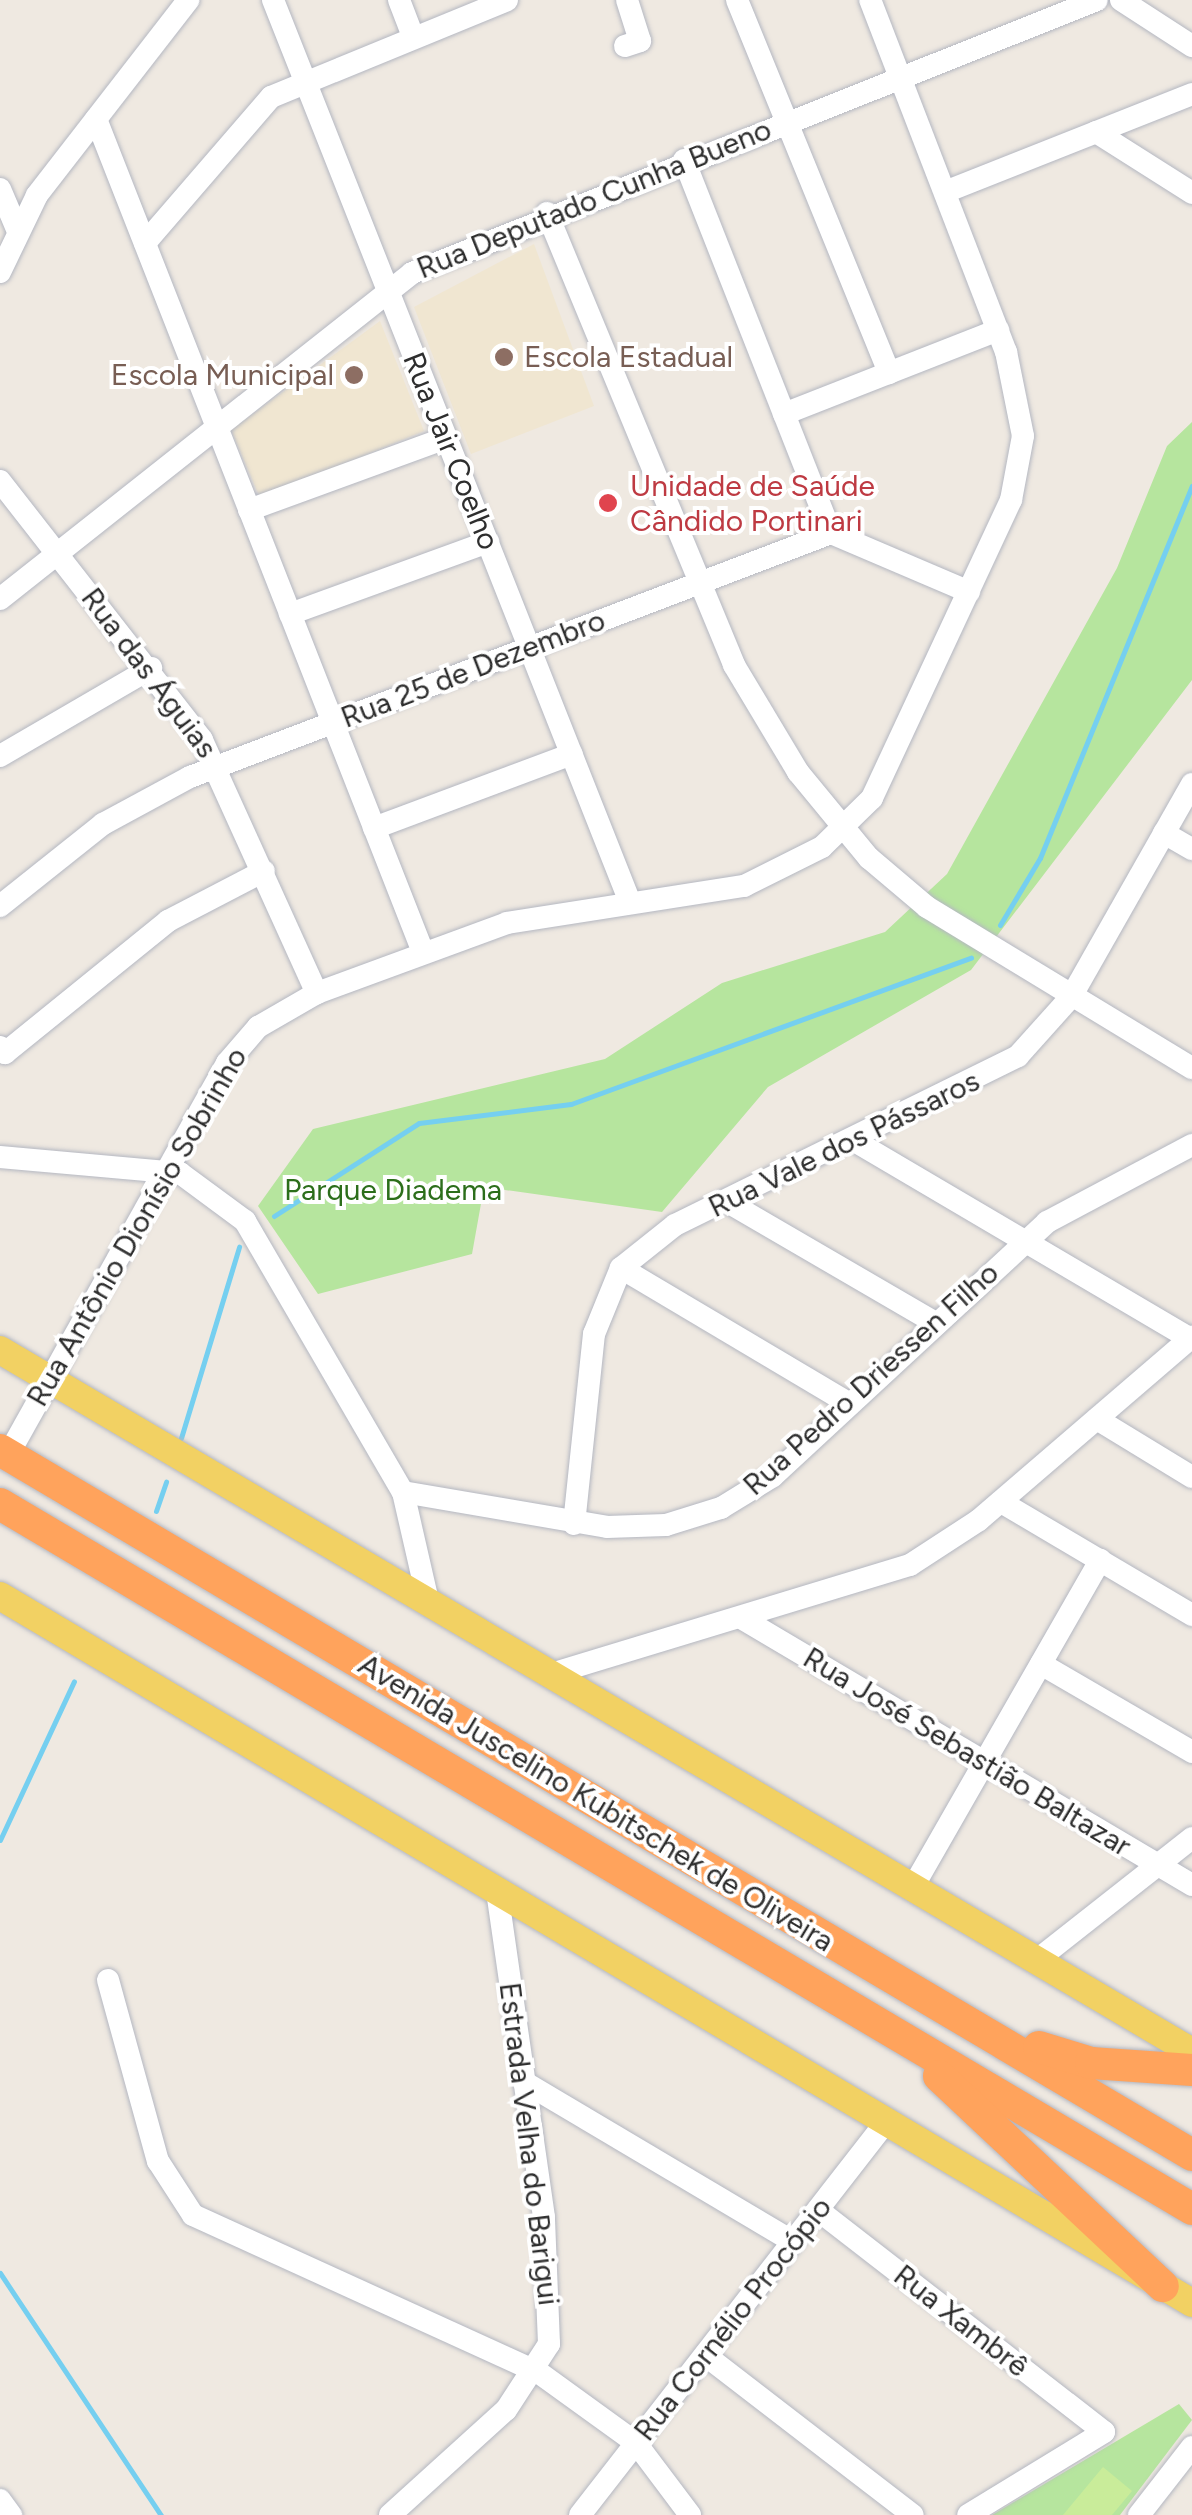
<!DOCTYPE html>
<meta charset="utf-8">
<style>
body{margin:0}
#map{position:relative;width:1192px;height:2515px;overflow:hidden;background:#efe9e1;font-family:Figtree,sans-serif}
div>[style]{position:absolute}
[style*='--x']{left:calc(var(--x)*1px);top:calc(var(--y)*1px);width:calc(var(--w)*1px);rotate:calc(var(--a)*1deg)}
.education>*{inset:0;background:#f0e6d1}
.green>*{inset:0;background:#b6e59e}
.pitch>*{inset:0;background:#c9ec9a}
.stream>*{height:5px;margin:-2.5px;padding:0 2.5px;transform-origin:2.5px;border-radius:2.5px;background:#75cff0}
.roads{filter:drop-shadow(0 0 2px #b4b7c1) drop-shadow(0 0 2px #b4b7c1)}
.minor>*{height:22px;margin:-11px;padding:0 11px;transform-origin:11px;border-radius:11px;background:#fff}
.major>*{height:28px;margin:-14px;padding:0 14px;transform-origin:14px;border-radius:14px;background:#f2d163}
.highway>*{height:32px;margin:-16px;padding:0 16px;transform-origin:16px;border-radius:16px;background:#ffa35c}
.dots>*{width:28px;height:28px;translate:-50% -50%;box-sizing:border-box;border:5px solid #fff;border-radius:50%}
span{translate:-50% -50%;white-space:nowrap;text-align:center;line-height:1.15;-webkit-text-stroke:8px #fff;paint-order:stroke}
.street-label{font-size:30px;color:#2e2e2e}
.education-label{font-size:30px;color:#785e54}
.left{translate:0 -50%;text-align:left}
.right{translate:-100% -50%;text-align:right}
.health-label{font-size:30px;color:#be3a42}
.park-label{font-size:30px;color:#2c6e1b}
</style>
<div id="map">
<div class="education">
<i style="clip-path:polygon(534px 244px,594px 406px,471px 454px,414px 307px)"></i>
<i style="clip-path:polygon(380px 321px,424px 431px,260px 498px,231px 430px)"></i>
</div>
<div class="green">
<i style="clip-path:polygon(1192px 422px,1192px 680px,971px 970px,768px 1087px,662px 1212px,484px 1187px,472px 1254px,318px 1294px,258px 1206px,313px 1129px,605px 1059px,722px 983px,885px 932px,947px 874px,1117px 568px,1167px 446px)"></i>
<i style="clip-path:polygon(1179px 2404px,1192px 2420px,1120px 2515px,992px 2515px)"></i>
</div>
<div class="pitch">
<i style="clip-path:polygon(1103px 2467px,1132px 2491px,1112px 2515px,1063px 2515px)"></i>
</div>
<div class="stream">
<i style="--x:1000;--y:925;--w:78;--a:-59.2"></i>
<i style="--x:1040;--y:858;--w:402;--a:-67.8"></i>
<i style="--x:274;--y:1216;--w:172;--a:-32.7"></i>
<i style="--x:419;--y:1123;--w:153;--a:-7.1"></i>
<i style="--x:571;--y:1104;--w:426;--a:-20.1"></i>
<i style="--x:181;--y:1438;--w:200;--a:-73.1"></i>
<i style="--x:156;--y:1511;--w:31;--a:-71"></i>
<i style="--x:0;--y:1840;--w:175;--a:-65"></i>
<i style="--x:0;--y:2273;--w:291;--a:56.4"></i>
</div>
<div class="roads">
<div class="minor">
<i style="--x:273;--y:0;--w:970;--a:68.41"></i>
<i style="--x:399;--y:0;--w:39;--a:69"></i>
<i style="--x:737;--y:0;--w:403;--a:67.8"></i>
<i style="--x:1121;--y:0;--w:85;--a:32.9"></i>
<i style="--x:625;--y:46;--w:16;--a:-18"></i>
<i style="--x:640;--y:41;--w:43;--a:-107.6"></i>
<i style="--x:96;--y:119;--w:895;--a:68.57"></i>
<i style="--x:1096;--y:132;--w:114;--a:32.4"></i>
<i style="--x:684;--y:160;--w:401;--a:68.5"></i>
<i style="--x:0;--y:189;--w:43;--a:67"></i>
<i style="--x:945;--y:192;--w:266;--a:-21.6"></i>
<i style="--x:547;--y:213;--w:489;--a:67.5"></i>
<i style="--x:734;--y:665;--w:125;--a:59.1"></i>
<i style="--x:798;--y:772;--w:112;--a:50.5"></i>
<i style="--x:869;--y:858;--w:76;--a:40.2"></i>
<i style="--x:927;--y:907;--w:310;--a:31.3"></i>
<i style="--x:145;--y:243;--w:193;--a:-49.2"></i>
<i style="--x:271;--y:97;--w:255;--a:-22.3"></i>
<i style="--x:0;--y:272;--w:85;--a:-64.3"></i>
<i style="--x:37;--y:195;--w:247;--a:-52.2"></i>
<i style="--x:784;--y:414;--w:230;--a:-21.4"></i>
<i style="--x:0;--y:481;--w:328;--a:52"></i>
<i style="--x:202;--y:740;--w:278;--a:65.6"></i>
<i style="--x:249;--y:510;--w:210;--a:-20.1"></i>
<i style="--x:0;--y:599;--w:525;--a:-38.35"></i>
<i style="--x:412;--y:273;--w:737;--a:-21.73"></i>
<i style="--x:290;--y:614;--w:211;--a:-20"></i>
<i style="--x:0;--y:756;--w:175;--a:-30.2"></i>
<i style="--x:374;--y:828;--w:211;--a:-20.5"></i>
<i style="--x:1164;--y:833;--w:32;--a:30"></i>
<i style="--x:0;--y:906;--w:132;--a:-38.5"></i>
<i style="--x:103;--y:824;--w:99;--a:-28.4"></i>
<i style="--x:190;--y:777;--w:686;--a:-20.84"></i>
<i style="--x:831;--y:533;--w:150;--a:23.1"></i>
<i style="--x:0;--y:1047;--w:8;--a:50"></i>
<i style="--x:5;--y:1053;--w:210;--a:-39"></i>
<i style="--x:168;--y:921;--w:108;--a:-27.5"></i>
<i style="--x:853;--y:1140;--w:394;--a:30.5"></i>
<i style="--x:0;--y:1157;--w:181;--a:5.1"></i>
<i style="--x:180;--y:1173;--w:81;--a:36.4"></i>
<i style="--x:245;--y:1221;--w:314;--a:59.8"></i>
<i style="--x:403;--y:1492;--w:112;--a:77.1"></i>
<i style="--x:726;--y:1201;--w:243;--a:30.2"></i>
<i style="--x:621;--y:1268;--w:266;--a:30.7"></i>
<i style="--x:1097;--y:1419;--w:111;--a:31.4"></i>
<i style="--x:8;--y:1455;--w:449;--a:-60.8"></i>
<i style="--x:227;--y:1063;--w:48;--a:-49.3"></i>
<i style="--x:258;--y:1027;--w:68;--a:-30"></i>
<i style="--x:317;--y:993;--w:202;--a:-20.2"></i>
<i style="--x:507;--y:923;--w:240;--a:-8.9"></i>
<i style="--x:744;--y:886;--w:87;--a:-26.6"></i>
<i style="--x:822;--y:847;--w:70;--a:-44.4"></i>
<i style="--x:872;--y:798;--w:329;--a:-65"></i>
<i style="--x:1011;--y:500;--w:65;--a:-79.4"></i>
<i style="--x:1023;--y:436;--w:86;--a:-101.4"></i>
<i style="--x:1006;--y:352;--w:377;--a:-111.1"></i>
<i style="--x:403;--y:1492;--w:207;--a:9.7"></i>
<i style="--x:607;--y:1527;--w:59;--a:-1.9"></i>
<i style="--x:666;--y:1525;--w:58;--a:-17.2"></i>
<i style="--x:721;--y:1508;--w:61;--a:-31.6"></i>
<i style="--x:773;--y:1476;--w:374;--a:-42.8"></i>
<i style="--x:1047;--y:1222;--w:164;--a:-28"></i>
<i style="--x:1001;--y:1502;--w:222;--a:30.6"></i>
<i style="--x:574;--y:1524;--w:191;--a:-84"></i>
<i style="--x:594;--y:1334;--w:71;--a:-67.8"></i>
<i style="--x:621;--y:1268;--w:69;--a:-38.5"></i>
<i style="--x:675;--y:1225;--w:382;--a:-26.2"></i>
<i style="--x:1018;--y:1056;--w:79;--a:-48.1"></i>
<i style="--x:1071;--y:997;--w:245;--a:-60.4"></i>
<i style="--x:743;--y:1619;--w:522;--a:30.64"></i>
<i style="--x:1041;--y:1664;--w:175;--a:30.2"></i>
<i style="--x:551;--y:1674;--w:375;--a:-16.9"></i>
<i style="--x:910;--y:1565;--w:82;--a:-33.1"></i>
<i style="--x:979;--y:1520;--w:281;--a:-40.7"></i>
<i style="--x:913;--y:1887;--w:377;--a:-60.2"></i>
<i style="--x:1037;--y:1960;--w:197;--a:-38.2"></i>
<i style="--x:108;--y:1980;--w:188;--a:74.6"></i>
<i style="--x:158;--y:2161;--w:64;--a:57.1"></i>
<i style="--x:193;--y:2215;--w:379;--a:24.5"></i>
<i style="--x:538;--y:2372;--w:121;--a:35.9"></i>
<i style="--x:636;--y:2443;--w:90;--a:53.1"></i>
<i style="--x:524;--y:2082;--w:313;--a:30.7"></i>
<i style="--x:818;--y:2210;--w:362;--a:37.8"></i>
<i style="--x:1104;--y:2432;--w:159;--a:148.6"></i>
<i style="--x:705;--y:2355;--w:262;--a:37.6"></i>
<i style="--x:0;--y:2500;--w:19;--a:54"></i>
<i style="--x:390;--y:2515;--w:156;--a:-42.2"></i>
<i style="--x:506;--y:2410;--w:79;--a:-56.9"></i>
<i style="--x:549;--y:2344;--w:127;--a:-92.3"></i>
<i style="--x:544;--y:2217;--w:331;--a:-98.2"></i>
<i style="--x:580;--y:2515;--w:498;--a:-52.1"></i>
<i style="--x:1139;--y:2515;--w:86;--a:-52.1"></i>
</div>
<div class="major">
<i style="--x:0;--y:1350;--w:1383;--a:30.49"></i>
<i style="--x:0;--y:1596;--w:1386;--a:30.67"></i>
</div>
<div class="highway">
<i style="--x:0;--y:1450;--w:1385;--a:30.6"></i>
<i style="--x:0;--y:1504;--w:1385;--a:30.6"></i>
<i style="--x:1039;--y:2047;--w:54;--a:17.1"></i>
<i style="--x:1091;--y:2063;--w:101;--a:4"></i>
<i style="--x:939;--y:2076;--w:307;--a:43.2"></i>
</div>
</div>
<div class="dots">
<i style="left:504px;top:357px;background:#8d6e63"></i>
<i style="left:354px;top:375px;background:#8d6e63"></i>
<i style="left:608px;top:503px;background:#e0444e"></i>
</div>
<div class="street-label">
<span style="left:594px;top:199px;rotate:-22deg">Rua Deputado Cunha Bueno</span>
<span style="left:451px;top:451px;rotate:68deg">Rua Jair Coelho</span>
<span style="left:473px;top:669px;rotate:-21deg">Rua 25 de Dezembro</span>
<span style="left:149px;top:673px;rotate:53deg">Rua das Águias</span>
<span style="left:844px;top:1144px;rotate:-26deg">Rua Vale dos Pássaros</span>
<span style="left:137px;top:1227px;rotate:-60deg">Rua Antônio Dionísio Sobrinho</span>
<span style="left:871px;top:1379px;rotate:-42deg">Rua Pedro Driessen Filho</span>
<span style="left:967px;top:1752px;rotate:31deg">Rua José Sebastião Baltazar</span>
<span style="left:596px;top:1803px;rotate:31deg">Avenida Juscelino Kubitschek de Oliveira</span>
<span style="left:529px;top:2144px;rotate:83deg">Estrada Velha do Barigui</span>
<span style="left:733px;top:2319px;rotate:-52deg">Rua Cornélio Procópio</span>
<span style="left:961px;top:2321px;rotate:38deg">Rua Xambrê</span>
</div>
<div class="education-label">
<span class="left" style="left:524px;top:357px">Escola Estadual</span>
<span class="right" style="left:334px;top:375px">Escola Municipal</span>
</div>
<div class="health-label">
<span class="left" style="left:630px;top:503px">Unidade de Saúde<br>Cândido Portinari</span>
</div>
<div class="park-label">
<span style="left:393px;top:1190px">Parque Diadema</span>
</div>
</div>
